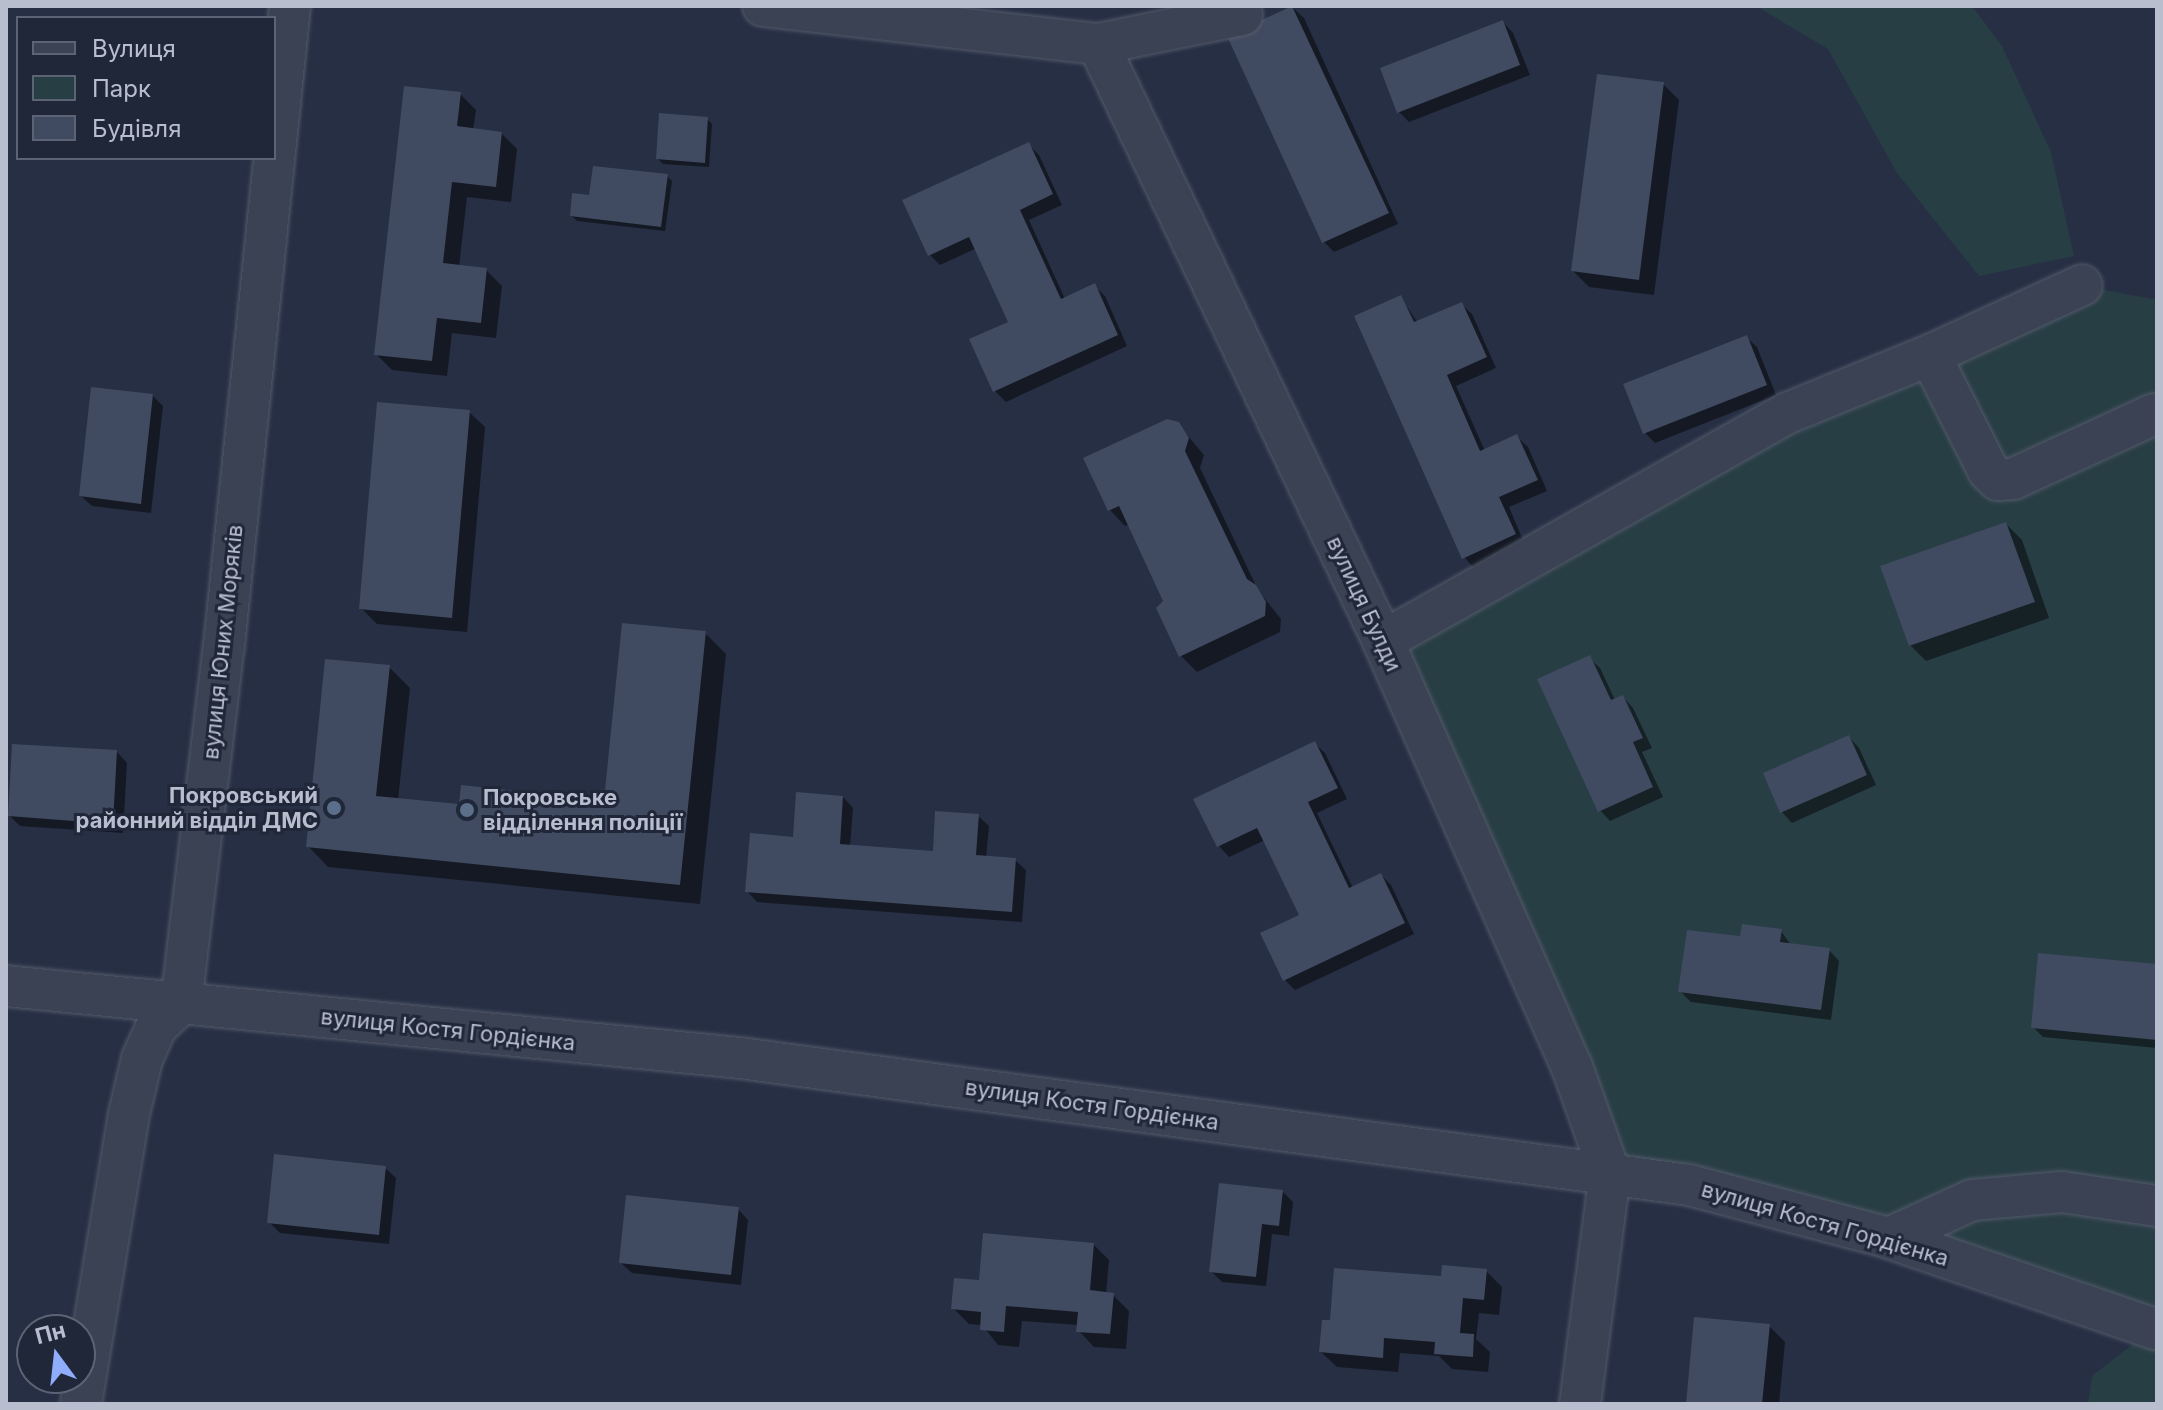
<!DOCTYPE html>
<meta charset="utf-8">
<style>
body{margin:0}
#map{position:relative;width:2163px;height:1410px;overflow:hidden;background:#262f44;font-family:Inter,sans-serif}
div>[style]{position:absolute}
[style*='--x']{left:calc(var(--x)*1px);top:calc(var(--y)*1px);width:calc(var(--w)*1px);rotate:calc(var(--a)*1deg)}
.green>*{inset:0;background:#283e45}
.shadow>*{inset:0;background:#0007}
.building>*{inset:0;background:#404a61}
.roads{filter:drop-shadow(0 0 2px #535a6a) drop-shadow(0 0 2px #535a6a)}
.minor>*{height:40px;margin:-20px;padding:0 20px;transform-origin:20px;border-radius:20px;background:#3b4253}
.dots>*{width:22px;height:22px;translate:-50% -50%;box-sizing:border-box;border:4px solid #1f2739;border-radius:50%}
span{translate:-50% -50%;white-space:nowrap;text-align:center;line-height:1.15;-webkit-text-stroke:6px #1f2739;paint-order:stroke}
.street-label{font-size:22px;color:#b8becd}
.poi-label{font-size:22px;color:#b8becd;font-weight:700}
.right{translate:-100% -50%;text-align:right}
.left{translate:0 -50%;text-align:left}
.frame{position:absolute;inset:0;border:8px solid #b8becd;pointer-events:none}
.legend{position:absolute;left:16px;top:16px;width:260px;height:144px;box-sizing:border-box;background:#1f2739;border:2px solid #5c6374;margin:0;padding:10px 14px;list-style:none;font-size:24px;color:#b8becd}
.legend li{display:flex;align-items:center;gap:16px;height:40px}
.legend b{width:40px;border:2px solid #5c6374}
.north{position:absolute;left:16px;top:1314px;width:80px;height:80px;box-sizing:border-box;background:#1f2739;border:2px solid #5c6374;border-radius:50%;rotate:345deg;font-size:22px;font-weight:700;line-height:32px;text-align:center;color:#b8becd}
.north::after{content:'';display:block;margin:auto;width:28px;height:36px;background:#8fadfb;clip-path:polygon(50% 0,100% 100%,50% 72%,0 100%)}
</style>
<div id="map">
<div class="green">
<i style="clip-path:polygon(1756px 6px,1972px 6px,2002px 46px,2051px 152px,2074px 256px,1979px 276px,1897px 173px,1828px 49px)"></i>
<i style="clip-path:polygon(2095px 288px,2157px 300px,2157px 1404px,2088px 1404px,2092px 1376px,2152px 1329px,1610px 1173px,1383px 641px,1788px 413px)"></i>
</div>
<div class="shadow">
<i style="clip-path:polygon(1293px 8px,1304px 18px,1398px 224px,1334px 252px,1324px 242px,1230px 37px)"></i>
<i style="clip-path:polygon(1503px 22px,1513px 33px,1530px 75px,1409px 122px,1399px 112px)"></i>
<i style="clip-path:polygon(1663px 84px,1679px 100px,1654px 295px,1589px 287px,1573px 271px)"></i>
<i style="clip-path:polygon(460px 94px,476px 110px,473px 130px,501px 133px,517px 149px,511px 202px,467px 197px,459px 267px,486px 270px,502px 286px,496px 338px,452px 333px,447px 376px,392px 370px,376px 354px)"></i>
<i style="clip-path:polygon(707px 119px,712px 124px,709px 167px,663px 164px,658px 159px)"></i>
<i style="clip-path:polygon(1029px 145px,1039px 155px,1062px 205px,1029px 220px,1065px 299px,1094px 286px,1105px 296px,1127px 346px,1006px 402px,995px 391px,972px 340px,1011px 323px,977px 248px,940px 265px,930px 255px)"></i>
<i style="clip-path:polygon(667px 176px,672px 181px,665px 231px,577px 221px,572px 216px,591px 198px)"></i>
<i style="clip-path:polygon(1401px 298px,1418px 323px,1461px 304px,1472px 314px,1496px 368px,1456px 386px,1485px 451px,1517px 437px,1528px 447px,1547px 491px,1509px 507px,1525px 545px,1474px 568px,1464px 557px)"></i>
<i style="clip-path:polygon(1746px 337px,1757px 347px,1776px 395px,1655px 443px,1645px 433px)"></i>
<i style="clip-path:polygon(152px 395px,163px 406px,151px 513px,92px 506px,81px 496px)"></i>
<i style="clip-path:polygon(469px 412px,485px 427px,467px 632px,377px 624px,361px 608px)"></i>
<i style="clip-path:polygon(1178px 424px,1204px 455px,1200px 468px,1258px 590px,1281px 619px,1280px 632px,1197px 672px,1181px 656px,1158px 609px,1165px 602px,1129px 524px,1125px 526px,1110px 510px)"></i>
<i style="clip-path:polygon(2006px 524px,2022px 540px,2049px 618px,1926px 661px,1910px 645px)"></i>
<i style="clip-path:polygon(705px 633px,726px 654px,700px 904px,328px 867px,308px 846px,389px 667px,410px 688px,398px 800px,460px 806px,606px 802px)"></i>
<i style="clip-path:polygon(1589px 658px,1600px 668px,1615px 700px,1623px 697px,1633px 708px,1652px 748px,1642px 752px,1663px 797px,1610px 821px,1600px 810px)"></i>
<i style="clip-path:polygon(1849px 737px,1859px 748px,1876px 785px,1792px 823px,1782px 812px)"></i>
<i style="clip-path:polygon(1314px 743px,1325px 753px,1347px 799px,1317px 813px,1353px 888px,1381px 875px,1391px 885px,1414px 934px,1295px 990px,1285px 980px,1301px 916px,1265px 840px,1229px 857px,1219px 846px)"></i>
<i style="clip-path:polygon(117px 752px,127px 763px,123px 833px,20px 826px,10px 816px)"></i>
<i style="clip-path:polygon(843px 797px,853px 808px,850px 847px,935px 853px,978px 816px,989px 826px,986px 858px,1015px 860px,1026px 870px,1022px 922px,757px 902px,747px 891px,794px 839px)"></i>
<i style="clip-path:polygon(1781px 931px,1791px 945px,1829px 950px,1839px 961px,1831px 1020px,1691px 1002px,1680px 991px)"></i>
<i style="clip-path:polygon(2157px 966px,2157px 1048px,2043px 1037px,2033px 1027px)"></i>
<i style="clip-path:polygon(385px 1168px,396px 1178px,389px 1244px,280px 1233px,269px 1222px)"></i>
<i style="clip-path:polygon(1283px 1192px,1293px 1202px,1289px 1236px,1272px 1234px,1266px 1286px,1222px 1282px,1211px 1271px)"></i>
<i style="clip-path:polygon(738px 1209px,748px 1220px,741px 1285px,632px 1273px,621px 1263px)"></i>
<i style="clip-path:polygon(1093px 1244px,1109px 1260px,1106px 1294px,1113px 1295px,1129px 1311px,1126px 1349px,1094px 1347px,1079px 1331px,1079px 1325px,1022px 1321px,1019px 1347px,998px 1345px,982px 1325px,969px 1324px,953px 1308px,981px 1282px)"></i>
<i style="clip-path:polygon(1486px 1271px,1502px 1287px,1499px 1315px,1479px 1313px,1476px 1339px,1490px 1352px,1488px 1372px,1452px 1369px,1439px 1356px,1400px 1353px,1398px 1372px,1337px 1367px,1321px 1352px,1332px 1323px,1442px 1279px)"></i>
<i style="clip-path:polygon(1769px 1326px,1785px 1342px,1779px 1404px,1688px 1404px)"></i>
</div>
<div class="building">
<i style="clip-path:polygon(1292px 6px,1389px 213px,1322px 243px,1227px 36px)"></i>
<i style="clip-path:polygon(1503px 20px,1520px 65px,1397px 113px,1380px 68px)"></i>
<i style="clip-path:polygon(1597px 74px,1664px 82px,1639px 280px,1571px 271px)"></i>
<i style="clip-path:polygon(404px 86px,461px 92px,457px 126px,502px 132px,496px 187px,452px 182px,443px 263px,487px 268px,481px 323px,437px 318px,432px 361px,374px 355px)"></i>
<i style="clip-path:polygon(659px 113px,708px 117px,705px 163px,656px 159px)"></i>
<i style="clip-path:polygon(1029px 142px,1053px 194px,1020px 210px,1061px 299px,1095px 283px,1118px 335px,993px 392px,969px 339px,1008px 322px,969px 237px,928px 256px,902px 200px)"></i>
<i style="clip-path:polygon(593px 166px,668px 174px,661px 227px,570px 216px,572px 193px,589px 195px)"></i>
<i style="clip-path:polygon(1401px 295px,1414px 322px,1462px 302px,1487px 357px,1447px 375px,1480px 451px,1517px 434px,1538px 480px,1499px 497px,1516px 534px,1462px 559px,1354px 316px)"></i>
<i style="clip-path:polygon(1747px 335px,1767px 385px,1643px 434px,1623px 384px)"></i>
<i style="clip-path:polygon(91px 387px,153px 394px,141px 504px,79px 496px)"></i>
<i style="clip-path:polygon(377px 402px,470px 410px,452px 618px,359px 609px)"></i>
<i style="clip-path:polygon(1167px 419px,1179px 422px,1189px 438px,1185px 451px,1247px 579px,1256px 585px,1266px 602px,1265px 616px,1179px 657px,1156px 608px,1163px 601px,1119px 506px,1108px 511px,1083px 458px)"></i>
<i style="clip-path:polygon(2006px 522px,2035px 602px,1909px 646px,1880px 566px)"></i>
<i style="clip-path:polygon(622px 623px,706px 631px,680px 885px,306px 847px,325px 659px,390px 665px,376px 796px,459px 804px,461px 785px,604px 800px)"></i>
<i style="clip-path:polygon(1590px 655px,1611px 700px,1623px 695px,1643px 738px,1633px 742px,1653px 787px,1598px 812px,1537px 679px)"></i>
<i style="clip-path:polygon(1849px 735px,1867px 775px,1780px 813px,1763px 773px)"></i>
<i style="clip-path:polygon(1315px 741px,1338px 788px,1308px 802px,1349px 888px,1381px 873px,1405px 923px,1283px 981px,1260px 933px,1299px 915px,1257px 828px,1217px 847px,1193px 799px)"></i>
<i style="clip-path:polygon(12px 744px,117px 750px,113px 824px,8px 816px)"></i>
<i style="clip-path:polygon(796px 792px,843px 796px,840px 844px,933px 851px,935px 811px,979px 814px,976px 855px,1016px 858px,1012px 912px,745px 892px,750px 833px,793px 837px)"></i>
<i style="clip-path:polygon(1742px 924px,1782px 929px,1780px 942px,1830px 948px,1821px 1010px,1678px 992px,1687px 930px,1740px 936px)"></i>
<i style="clip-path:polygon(2038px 953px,2157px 964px,2157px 1040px,2031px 1028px)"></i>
<i style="clip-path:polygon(274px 1154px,386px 1166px,379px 1235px,267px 1223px)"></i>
<i style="clip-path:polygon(1219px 1183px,1283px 1190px,1279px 1226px,1262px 1224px,1256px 1277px,1209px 1272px)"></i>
<i style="clip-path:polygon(626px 1195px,739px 1207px,731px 1275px,619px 1263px)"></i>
<i style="clip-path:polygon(983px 1233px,1094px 1243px,1090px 1290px,1114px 1293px,1110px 1334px,1076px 1332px,1078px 1312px,1006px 1306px,1004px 1332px,980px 1330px,981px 1312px,951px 1309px,954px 1278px,979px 1280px)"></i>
<i style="clip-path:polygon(1442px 1265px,1487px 1269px,1484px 1300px,1463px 1298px,1460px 1333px,1474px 1334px,1473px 1357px,1434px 1354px,1435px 1342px,1384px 1338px,1383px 1358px,1319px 1352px,1322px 1320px,1330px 1320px,1334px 1268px,1441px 1276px)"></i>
<i style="clip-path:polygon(1694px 1317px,1770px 1324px,1762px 1404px,1686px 1404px)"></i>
</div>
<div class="roads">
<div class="minor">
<i style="--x:763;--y:6;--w:337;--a:6.5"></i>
<i style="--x:1098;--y:44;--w:147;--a:-11.4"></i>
<i style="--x:1098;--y:44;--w:662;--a:64.48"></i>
<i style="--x:1383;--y:641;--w:466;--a:66.1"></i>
<i style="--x:1572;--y:1067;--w:113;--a:70.3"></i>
<i style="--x:1610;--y:1173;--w:233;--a:97.4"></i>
<i style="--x:1930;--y:355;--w:129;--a:63.2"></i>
<i style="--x:1988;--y:470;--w:14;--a:45"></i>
<i style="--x:1998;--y:480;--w:15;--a:-4"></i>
<i style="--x:2013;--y:479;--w:155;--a:-24.7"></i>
<i style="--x:1383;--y:641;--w:465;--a:-29.4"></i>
<i style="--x:1788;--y:413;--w:153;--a:-22.2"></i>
<i style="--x:1930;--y:355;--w:167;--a:-24.7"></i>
<i style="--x:6;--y:986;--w:738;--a:5.6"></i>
<i style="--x:740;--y:1058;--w:957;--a:7.62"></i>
<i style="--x:1689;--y:1185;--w:207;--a:14.8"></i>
<i style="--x:1889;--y:1238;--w:283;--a:18.9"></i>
<i style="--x:1889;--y:1238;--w:91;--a:-24.6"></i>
<i style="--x:1972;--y:1200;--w:90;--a:-5.1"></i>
<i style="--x:2062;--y:1192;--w:96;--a:8.4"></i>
<i style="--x:81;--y:1404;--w:294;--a:-80.6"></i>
<i style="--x:129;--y:1114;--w:57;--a:-76.7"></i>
<i style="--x:142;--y:1059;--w:36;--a:-66"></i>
<i style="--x:157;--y:1026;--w:33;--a:-43"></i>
<i style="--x:181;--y:1004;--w:361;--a:-83.2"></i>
<i style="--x:224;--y:646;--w:643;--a:-84.11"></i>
</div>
</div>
<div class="dots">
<i style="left:334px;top:808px;background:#5c6f8a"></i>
<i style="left:467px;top:810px;background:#5c6f8a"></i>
</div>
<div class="street-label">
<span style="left:1364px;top:604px;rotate:65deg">вулиця Булди</span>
<span style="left:223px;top:642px;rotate:-84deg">вулиця Юних Моряків</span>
<span style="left:448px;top:1030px;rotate:6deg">вулиця Костя Гордієнка</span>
<span style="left:1092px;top:1105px;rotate:8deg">вулиця Костя Гордієнка</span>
<span style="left:1825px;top:1224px;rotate:16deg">вулиця Костя Гордієнка</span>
</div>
<div class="poi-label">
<span class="right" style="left:318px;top:808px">Покровський<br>районний відділ ДМС</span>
<span class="left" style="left:483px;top:810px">Покровське<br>відділення поліції</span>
</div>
<div class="frame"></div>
<ul class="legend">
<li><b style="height:10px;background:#3b4253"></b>Вулиця</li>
<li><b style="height:22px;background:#283e45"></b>Парк</li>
<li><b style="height:22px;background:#404a61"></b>Будівля</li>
</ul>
<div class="north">Пн</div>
</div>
